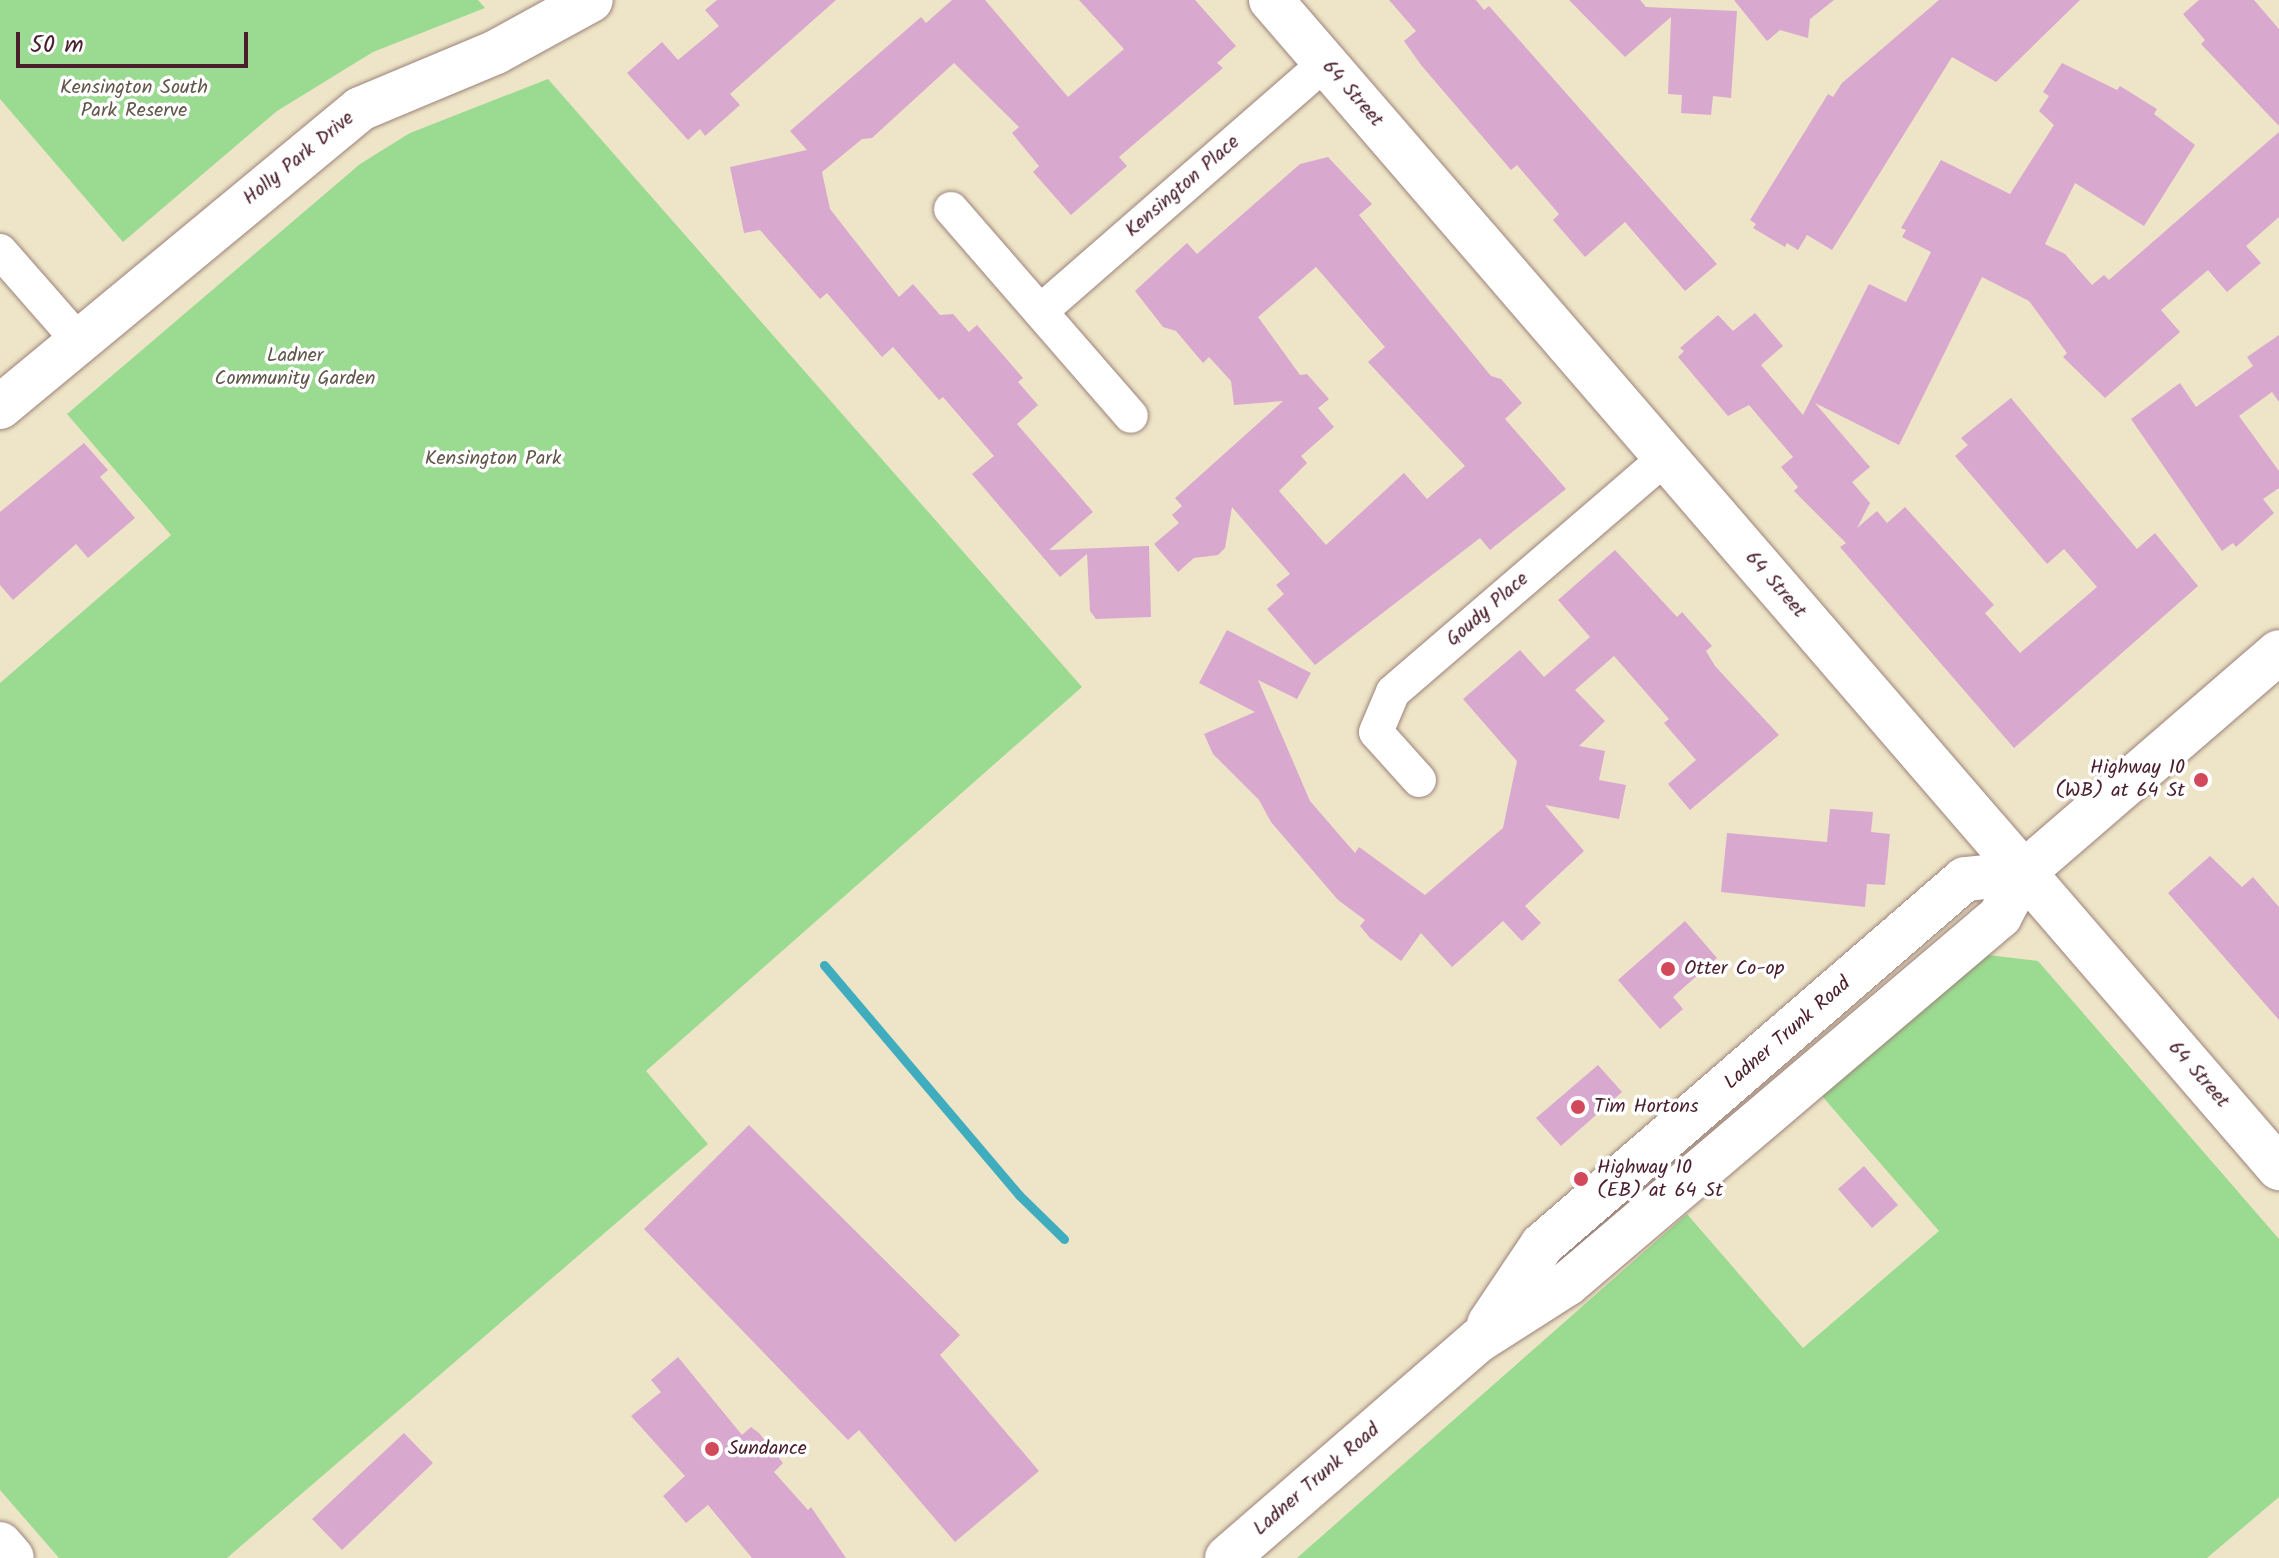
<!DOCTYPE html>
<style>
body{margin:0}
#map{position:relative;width:2279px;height:1558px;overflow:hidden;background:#eee5c8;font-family:Kalam,sans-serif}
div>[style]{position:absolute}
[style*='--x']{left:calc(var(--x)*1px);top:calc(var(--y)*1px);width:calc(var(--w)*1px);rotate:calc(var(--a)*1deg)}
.green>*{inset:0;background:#9adb91}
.stream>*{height:9px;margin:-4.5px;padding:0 4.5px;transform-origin:4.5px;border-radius:4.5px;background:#40adbe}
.building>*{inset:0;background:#d9a8cf}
.roads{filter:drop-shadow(0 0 2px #9c827a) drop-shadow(0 0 2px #9c827a)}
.street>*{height:34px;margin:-17px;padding:0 17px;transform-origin:17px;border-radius:17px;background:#fff}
.secondary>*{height:44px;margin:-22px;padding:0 22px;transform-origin:22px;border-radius:22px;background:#fff}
.dots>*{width:22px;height:22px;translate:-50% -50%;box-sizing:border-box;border:4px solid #fff;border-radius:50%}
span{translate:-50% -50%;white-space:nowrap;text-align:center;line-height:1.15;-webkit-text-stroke:7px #fff;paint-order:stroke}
.park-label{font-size:20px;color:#62574a}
.street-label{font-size:20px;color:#4a1f2b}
.poi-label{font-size:20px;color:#4a1f2b}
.right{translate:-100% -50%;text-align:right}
.left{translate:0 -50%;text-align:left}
.scale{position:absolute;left:16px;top:32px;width:232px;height:36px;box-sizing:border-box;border:4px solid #4a1f2b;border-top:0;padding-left:10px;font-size:24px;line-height:28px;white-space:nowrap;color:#4a1f2b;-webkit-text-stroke:6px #fff;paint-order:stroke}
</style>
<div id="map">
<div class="green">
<i style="clip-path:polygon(0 0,478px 0,485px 8px,373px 52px,277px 111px,123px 242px,0 99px)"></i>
<i style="clip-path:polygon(548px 79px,1082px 687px,646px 1071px,708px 1144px,227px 1558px,59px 1558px,0 1490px,0 683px,171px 535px,67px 414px,360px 164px,410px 133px)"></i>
<i style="clip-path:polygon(1988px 955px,2038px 961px,2279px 1239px,2279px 1497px,2207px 1558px,1297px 1558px,1687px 1214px,1803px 1348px,1939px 1231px,1822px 1096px)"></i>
</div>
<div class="stream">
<i style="--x:824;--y:965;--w:302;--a:49.7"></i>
<i style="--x:1019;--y:1195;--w:63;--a:44.4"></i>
</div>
<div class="building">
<i style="clip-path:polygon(717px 0,836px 0,730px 94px,740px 105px,705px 136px,700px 129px,688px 140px,627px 73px,662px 42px,678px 60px,719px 26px,705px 10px)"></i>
<i style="clip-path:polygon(952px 0,985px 0,1068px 97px,1124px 49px,1079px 0,1195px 0,1236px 46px,1217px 63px,1223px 68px,1119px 157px,1127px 166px,1071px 215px,1033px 172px,1039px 166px,1012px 133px,1019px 127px,954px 63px,872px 138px,862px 139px,822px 172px,830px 209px,899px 297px,913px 284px,940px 315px,953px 314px,969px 332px,977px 325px,1023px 378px,1018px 382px,1038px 405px,1017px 424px,1093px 512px,1049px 550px,1149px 546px,1151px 617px,1096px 619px,1090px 611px,1087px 554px,1060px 577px,972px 474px,994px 456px,943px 397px,939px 400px,893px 347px,882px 357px,827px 293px,820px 299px,760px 230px,744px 233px,730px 167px,807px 150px,790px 131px,921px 17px,926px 23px)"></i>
<i style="clip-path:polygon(1389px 0,1476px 0,1484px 10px,1489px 6px,1717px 264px,1685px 291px,1625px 222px,1585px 257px,1553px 220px,1559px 214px,1517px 165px,1511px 170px,1421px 65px,1404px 41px,1416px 31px)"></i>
<i style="clip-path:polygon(1569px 0,1640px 0,1646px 7px,1737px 11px,1731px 98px,1713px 96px,1711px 115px,1681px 113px,1682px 95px,1668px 94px,1671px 17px,1625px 57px)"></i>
<i style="clip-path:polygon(1734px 0,1834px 0,1810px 19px,1808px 38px,1780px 30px,1767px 41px)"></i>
<i style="clip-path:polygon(1939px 0,2080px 0,1996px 82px,1952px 57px,1832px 250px,1807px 235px,1798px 250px,1787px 243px,1785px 247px,1753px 228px,1756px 224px,1750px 220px,1828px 94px,1833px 97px,1842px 83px)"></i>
<i style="clip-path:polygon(2199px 0,2254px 0,2279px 29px,2279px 126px,2201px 44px,2205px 40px,2183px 14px)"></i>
<i style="clip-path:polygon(2062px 63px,2117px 90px,2120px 86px,2157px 109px,2154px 114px,2195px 145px,2144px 226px,2075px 183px,2045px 244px,2065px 254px,2092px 285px,2104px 275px,2109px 280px,2279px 132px,2279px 217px,2246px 246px,2261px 263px,2227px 292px,2208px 270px,2161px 310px,2180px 332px,2105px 398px,2063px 357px,2067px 353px,2029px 301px,1982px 277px,1899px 445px,1815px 403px,1870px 467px,1852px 482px,1870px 503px,1857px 528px,1877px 511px,1887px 523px,1905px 507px,1994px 605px,1985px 613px,2020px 653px,2097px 587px,2064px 549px,2047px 564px,1955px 456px,1968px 445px,1961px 438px,2011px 398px,2137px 549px,2155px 533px,2198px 586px,2014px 748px,1840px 547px,1846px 543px,1794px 491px,1798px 487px,1781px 467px,1793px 457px,1749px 405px,1728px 416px,1678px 357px,1684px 351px,1680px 348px,1718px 315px,1733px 331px,1755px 313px,1783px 346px,1761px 365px,1803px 415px,1869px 284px,1906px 302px,1931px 252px,1902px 237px,1906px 230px,1901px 228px,1941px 160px,2010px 194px,2054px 125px,2039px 111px,2049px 96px,2043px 92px)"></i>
<i style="clip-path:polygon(evenodd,1328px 157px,1372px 204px,1359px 215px,1491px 376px,1501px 379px,1522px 403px,1505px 419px,1566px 489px,1490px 550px,1480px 538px,1315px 665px,1267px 609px,1284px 594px,1276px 585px,1290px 574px,1232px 507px,1225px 548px,1218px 555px,1194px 558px,1178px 572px,1154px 544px,1179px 523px,1172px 515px,1182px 506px,1175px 498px,1283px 401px,1234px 405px,1231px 381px,1209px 357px,1203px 363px,1176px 331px,1163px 327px,1135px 291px,1187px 243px,1197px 254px,1300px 164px,1328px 157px,1316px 267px,1385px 347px,1368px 362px,1465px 466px,1427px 499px,1404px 473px,1326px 545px,1279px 491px,1307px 463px,1301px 456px,1334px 427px,1318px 408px,1329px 399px,1307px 374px,1300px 375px,1258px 317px,1316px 267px)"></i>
<i style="clip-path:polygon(2279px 335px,2279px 402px,2272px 392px,2239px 416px,2279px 471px,2279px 488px,2263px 499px,2274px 513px,2236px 547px,2233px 543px,2222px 551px,2131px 419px,2180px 383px,2196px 407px,2253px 366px,2247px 357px)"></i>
<i style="clip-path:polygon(84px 443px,108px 470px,100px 477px,135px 518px,88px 558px,76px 544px,13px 600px,0 585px,0 512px)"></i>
<i style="clip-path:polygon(1615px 550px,1677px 617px,1682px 612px,1712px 646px,1706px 651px,1715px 666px,1779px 735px,1690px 810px,1668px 784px,1696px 760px,1664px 723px,1669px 719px,1614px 656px,1575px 690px,1605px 721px,1579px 746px,1605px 751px,1599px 780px,1626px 785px,1619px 819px,1545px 805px,1584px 851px,1525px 906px,1541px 923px,1522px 941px,1503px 921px,1452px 967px,1421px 933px,1401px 961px,1370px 938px,1360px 926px,1365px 920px,1338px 900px,1271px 822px,1259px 800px,1213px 754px,1204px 734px,1255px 712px,1199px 683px,1227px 630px,1311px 673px,1297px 699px,1258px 680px,1310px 801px,1355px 853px,1359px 847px,1425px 895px,1503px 828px,1517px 761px,1463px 699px,1520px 650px,1544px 677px,1590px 637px,1558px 600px)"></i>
<i style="clip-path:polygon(1830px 809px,1873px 812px,1871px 832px,1890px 834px,1885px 885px,1867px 884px,1865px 907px,1721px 892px,1727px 833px,1827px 842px)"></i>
<i style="clip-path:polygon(2210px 856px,2242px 887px,2253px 877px,2279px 907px,2279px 1020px,2168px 893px)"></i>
<i style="clip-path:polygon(1685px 921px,1717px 958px,1673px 997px,1683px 1009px,1660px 1029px,1618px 980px)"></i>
<i style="clip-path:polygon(1598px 1065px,1622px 1092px,1561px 1146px,1536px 1118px)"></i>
<i style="clip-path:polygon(749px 1125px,960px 1335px,940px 1355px,1039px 1471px,955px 1542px,859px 1430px,848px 1440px,644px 1229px)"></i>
<i style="clip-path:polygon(1864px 1166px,1898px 1205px,1872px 1228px,1838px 1189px)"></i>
<i style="clip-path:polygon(678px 1357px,742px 1435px,751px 1427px,759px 1433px,783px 1463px,774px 1472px,808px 1510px,811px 1507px,846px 1558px,752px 1558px,708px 1505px,686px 1523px,663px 1496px,685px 1476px,631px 1416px,661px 1392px,651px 1380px)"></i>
<i style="clip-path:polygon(404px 1433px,433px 1463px,342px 1550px,312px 1519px)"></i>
</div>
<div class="roads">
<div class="street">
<i style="--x:951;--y:209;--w:274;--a:49"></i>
<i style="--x:0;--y:251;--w:118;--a:48.8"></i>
<i style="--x:1041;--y:311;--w:377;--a:-41.1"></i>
<i style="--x:1419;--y:780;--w:64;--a:-131.9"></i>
<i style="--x:1376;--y:732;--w:43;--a:-67"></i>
<i style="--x:1393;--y:692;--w:359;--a:-40.7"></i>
</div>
<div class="secondary">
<i style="--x:1271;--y:0;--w:1543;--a:49.21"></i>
<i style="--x:0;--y:407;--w:467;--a:-39.6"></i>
<i style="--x:360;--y:109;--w:147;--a:-22.7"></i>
<i style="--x:496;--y:52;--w:108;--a:-28.7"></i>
<i style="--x:1489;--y:1324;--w:95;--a:-56.1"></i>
<i style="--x:1542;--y:1245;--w:559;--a:-40.87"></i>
<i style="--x:1965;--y:879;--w:58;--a:-5.9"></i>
<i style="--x:0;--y:1544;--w:18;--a:49"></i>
<i style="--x:1227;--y:1558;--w:333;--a:-40.9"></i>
<i style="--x:1479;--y:1340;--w:104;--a:-32.5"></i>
<i style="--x:1567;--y:1284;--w:551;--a:-40.36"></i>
<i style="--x:1987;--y:927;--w:17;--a:-40"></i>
<i style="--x:2000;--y:916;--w:49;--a:-61.9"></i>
<i style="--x:2023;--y:873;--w:338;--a:-40.8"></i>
</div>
</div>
<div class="dots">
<i style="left:2201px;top:780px;background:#d1495b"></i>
<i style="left:1668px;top:969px;background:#d1495b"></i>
<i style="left:1578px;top:1107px;background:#d1495b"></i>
<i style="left:1581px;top:1179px;background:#d1495b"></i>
<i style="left:712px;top:1449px;background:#d1495b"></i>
</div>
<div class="park-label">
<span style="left:134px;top:100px">Kensington South<br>Park Reserve</span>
<span style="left:295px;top:368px">Ladner<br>Community Garden</span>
<span style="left:493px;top:459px">Kensington Park</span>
</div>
<div class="street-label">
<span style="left:1352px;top:94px;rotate:49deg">64 Street</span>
<span style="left:299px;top:159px;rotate:-39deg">Holly Park Drive</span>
<span style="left:1183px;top:187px;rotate:-41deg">Kensington Place</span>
<span style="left:1775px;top:585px;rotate:49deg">64 Street</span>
<span style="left:1488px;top:610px;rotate:-41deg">Goudy Place</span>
<span style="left:1788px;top:1034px;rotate:-41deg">Ladner Trunk Road</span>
<span style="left:2198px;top:1075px;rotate:49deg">64 Street</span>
<span style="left:1317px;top:1480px;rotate:-41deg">Ladner Trunk Road</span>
</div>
<div class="poi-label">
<span class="right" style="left:2185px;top:780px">Highway 10<br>(WB) at 64 St</span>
<span class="left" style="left:1684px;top:969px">Otter Co-op</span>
<span class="left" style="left:1594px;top:1107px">Tim Hortons</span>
<span class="left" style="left:1597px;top:1180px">Highway 10<br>(EB) at 64 St</span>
<span class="left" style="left:728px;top:1449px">Sundance</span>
</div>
<div class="scale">50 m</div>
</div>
